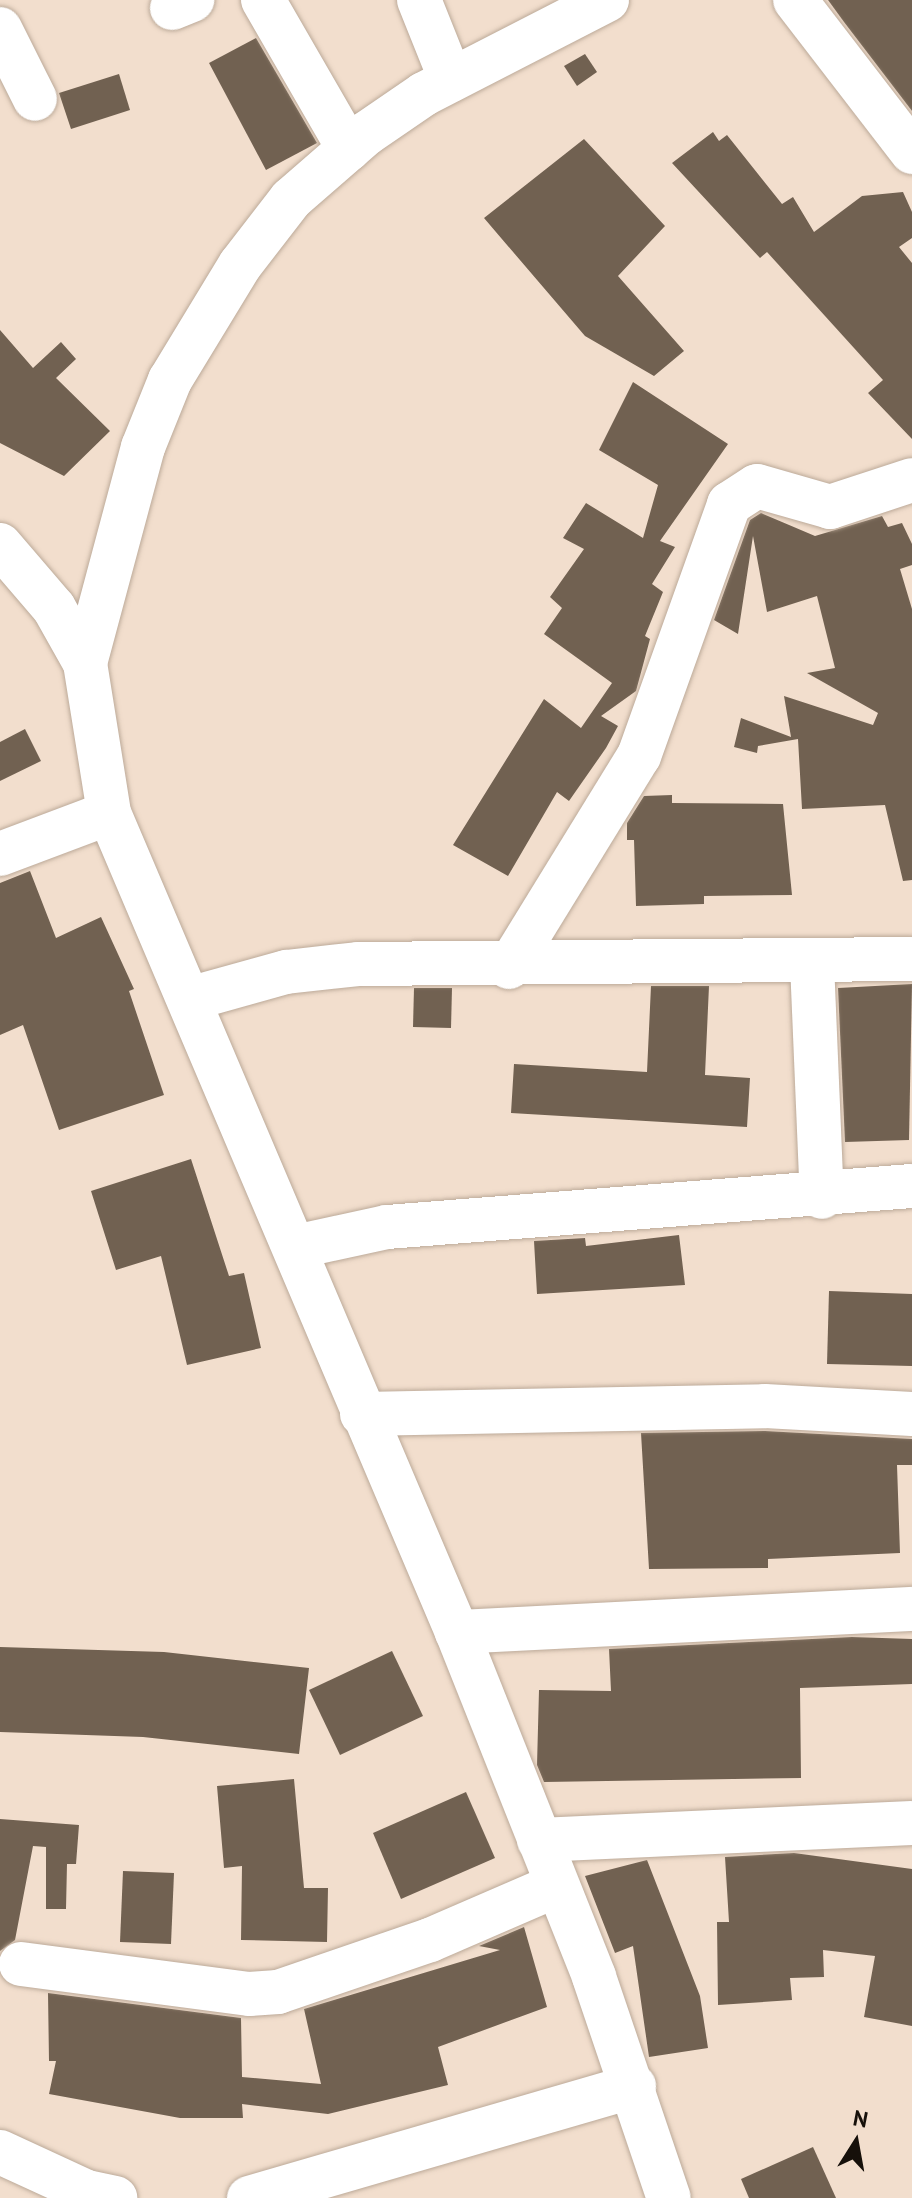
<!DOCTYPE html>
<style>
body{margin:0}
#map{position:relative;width:912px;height:2198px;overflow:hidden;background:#f2decd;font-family:"PT Sans",sans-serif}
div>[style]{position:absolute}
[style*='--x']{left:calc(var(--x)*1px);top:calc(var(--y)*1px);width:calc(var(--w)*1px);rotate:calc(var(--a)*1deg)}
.building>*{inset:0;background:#716151}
.roads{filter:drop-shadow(0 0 2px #bcaa99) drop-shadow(0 0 2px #bcaa99)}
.minor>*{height:44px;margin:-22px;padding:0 22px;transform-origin:22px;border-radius:22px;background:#fff}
span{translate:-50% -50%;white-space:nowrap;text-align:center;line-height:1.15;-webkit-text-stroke:7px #f2decd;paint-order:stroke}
.north{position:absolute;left:816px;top:2102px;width:80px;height:80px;-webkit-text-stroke:6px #f2decd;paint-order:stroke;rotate:11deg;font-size:22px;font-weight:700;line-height:32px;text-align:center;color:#16100a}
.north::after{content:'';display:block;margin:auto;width:28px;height:36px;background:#16100a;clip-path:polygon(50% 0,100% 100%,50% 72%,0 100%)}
</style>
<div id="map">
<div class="building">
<i style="clip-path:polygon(828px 0,912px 0,912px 111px,844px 22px)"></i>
<i style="clip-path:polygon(256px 38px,317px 143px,266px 170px,209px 63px)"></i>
<i style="clip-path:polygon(585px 54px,597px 72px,577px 86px,564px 66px)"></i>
<i style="clip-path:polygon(119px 74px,130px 110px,71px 129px,59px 93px)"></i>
<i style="clip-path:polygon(713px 132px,719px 141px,727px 135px,782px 204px,793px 197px,814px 232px,862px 196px,903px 192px,912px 212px,912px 238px,899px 247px,912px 263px,912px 439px,868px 393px,883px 380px,767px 252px,760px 258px,672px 163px)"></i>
<i style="clip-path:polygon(584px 139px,665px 226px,618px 276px,684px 351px,654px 376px,585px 336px,484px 218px)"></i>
<i style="clip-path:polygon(0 330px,33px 368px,61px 342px,76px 359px,56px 378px,110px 431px,64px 476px,0 443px)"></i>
<i style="clip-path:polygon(633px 382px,728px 444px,660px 541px,675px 547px,652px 584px,663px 592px,645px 636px,650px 639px,636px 691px,601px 716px,618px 726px,606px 748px,569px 801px,557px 792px,508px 876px,453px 845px,544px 699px,581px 728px,612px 683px,544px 634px,562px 608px,550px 597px,584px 549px,563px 538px,586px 503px,643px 538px,658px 485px,599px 450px)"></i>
<i style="clip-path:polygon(761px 513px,815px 536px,882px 516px,888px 527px,902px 523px,912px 544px,912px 565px,900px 569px,912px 609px,912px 880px,903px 881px,885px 805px,802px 809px,798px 739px,758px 746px,757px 753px,734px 747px,741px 718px,791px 737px,784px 696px,873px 725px,878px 713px,807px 673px,835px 668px,817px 596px,767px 612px,753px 536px,738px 634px,714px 620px,750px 520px)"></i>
<i style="clip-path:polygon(25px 729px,41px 761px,0 781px,0 742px)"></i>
<i style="clip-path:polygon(672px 795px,672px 803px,783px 804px,792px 895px,704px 896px,704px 904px,636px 906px,634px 840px,627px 840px,627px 823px,644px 796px)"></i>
<i style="clip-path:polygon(30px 871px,56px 938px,101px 917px,134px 989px,129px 991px,164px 1095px,59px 1130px,23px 1025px,0 1035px,0 883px)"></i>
<i style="clip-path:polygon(912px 984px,909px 1140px,845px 1142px,838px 988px)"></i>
<i style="clip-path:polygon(651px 986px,709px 986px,705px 1075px,750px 1078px,747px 1127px,511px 1113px,514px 1064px,647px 1072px)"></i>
<i style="clip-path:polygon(414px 988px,452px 988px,451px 1028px,413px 1027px)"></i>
<i style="clip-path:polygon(191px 1159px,229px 1276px,244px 1273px,261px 1348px,187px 1365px,161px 1256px,116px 1270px,91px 1191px)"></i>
<i style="clip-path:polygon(679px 1235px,685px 1285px,537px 1294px,534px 1241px,585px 1238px,586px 1246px)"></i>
<i style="clip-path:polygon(829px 1291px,912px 1294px,912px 1366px,827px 1364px)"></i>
<i style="clip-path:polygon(765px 1431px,912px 1439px,912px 1465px,897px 1465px,900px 1553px,768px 1559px,768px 1568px,649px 1569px,641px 1433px)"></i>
<i style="clip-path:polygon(852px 1637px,912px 1639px,912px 1684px,800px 1688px,801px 1778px,544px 1782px,537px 1765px,539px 1690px,611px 1691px,609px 1649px)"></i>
<i style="clip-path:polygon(0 1647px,164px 1652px,309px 1668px,299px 1754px,143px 1737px,0 1732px)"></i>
<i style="clip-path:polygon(392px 1651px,423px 1716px,340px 1755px,309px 1690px)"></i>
<i style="clip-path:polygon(294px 1779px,304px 1888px,328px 1888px,327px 1942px,241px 1940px,242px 1866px,224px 1868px,217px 1786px)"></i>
<i style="clip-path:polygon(466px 1792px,495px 1858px,401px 1899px,373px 1833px)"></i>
<i style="clip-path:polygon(0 1819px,79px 1825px,76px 1864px,67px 1864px,66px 1909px,46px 1909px,46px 1847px,33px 1846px,15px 1940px,0 1951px)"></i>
<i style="clip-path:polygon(794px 1853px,912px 1869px,912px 2026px,864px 2017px,875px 1956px,823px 1950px,824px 1977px,790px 1978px,792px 2000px,718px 2005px,717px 1922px,729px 1922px,725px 1857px)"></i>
<i style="clip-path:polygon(647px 1860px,700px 1996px,708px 2048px,649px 2057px,633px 1946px,615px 1953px,585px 1876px)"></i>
<i style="clip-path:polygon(123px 1871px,174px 1873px,171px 1944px,120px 1942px)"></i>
<i style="clip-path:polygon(524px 1927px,547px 2007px,438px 2047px,448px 2085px,328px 2114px,242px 2104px,243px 2118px,180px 2118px,49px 2094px,56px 2061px,49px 2061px,48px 1993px,241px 2018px,242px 2077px,321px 2084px,304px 2009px,500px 1950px,479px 1946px)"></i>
<i style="clip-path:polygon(813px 2147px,836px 2198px,749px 2198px,741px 2179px)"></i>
</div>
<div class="roads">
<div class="minor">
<i style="--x:263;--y:0;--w:172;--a:60"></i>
<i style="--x:419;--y:0;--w:86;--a:68.2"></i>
<i style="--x:607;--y:0;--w:206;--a:152.8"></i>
<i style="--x:424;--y:94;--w:69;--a:145.6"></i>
<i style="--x:367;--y:133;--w:101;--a:139"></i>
<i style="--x:291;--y:199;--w:83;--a:127.7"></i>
<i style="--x:240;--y:265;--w:135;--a:121.3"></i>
<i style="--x:170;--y:380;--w:72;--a:111.9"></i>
<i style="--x:143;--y:447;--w:224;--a:105"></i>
<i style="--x:85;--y:663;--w:152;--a:80.9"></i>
<i style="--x:109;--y:813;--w:890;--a:66.98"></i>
<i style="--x:457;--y:1632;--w:371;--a:68.3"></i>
<i style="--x:594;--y:1977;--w:233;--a:71.3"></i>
<i style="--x:795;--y:0;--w:192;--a:52.4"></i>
<i style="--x:172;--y:8;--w:22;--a:-22"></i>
<i style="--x:0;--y:29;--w:78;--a:63.4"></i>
<i style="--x:0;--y:545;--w:83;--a:49.4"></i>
<i style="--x:54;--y:608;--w:63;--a:60.6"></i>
<i style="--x:0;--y:854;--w:116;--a:-20.6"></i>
<i style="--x:812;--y:963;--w:234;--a:87.6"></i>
<i style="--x:509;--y:967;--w:248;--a:-58.4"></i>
<i style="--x:639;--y:756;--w:268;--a:-70.3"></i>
<i style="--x:729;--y:504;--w:33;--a:-33"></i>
<i style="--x:757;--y:486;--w:76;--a:16"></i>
<i style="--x:830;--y:507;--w:86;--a:-18.2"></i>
<i style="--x:189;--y:999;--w:101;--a:-15.6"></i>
<i style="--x:286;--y:972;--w:72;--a:-6.3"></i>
<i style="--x:358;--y:964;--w:554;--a:-0.52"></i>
<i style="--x:295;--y:1247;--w:94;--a:-12.3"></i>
<i style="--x:387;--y:1227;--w:527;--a:-4.47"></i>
<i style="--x:362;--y:1414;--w:403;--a:-1.1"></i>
<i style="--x:765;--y:1406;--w:147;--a:3.1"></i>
<i style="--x:457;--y:1632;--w:456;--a:-2.9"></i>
<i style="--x:539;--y:1840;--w:373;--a:-2.6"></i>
<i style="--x:21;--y:1964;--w:230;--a:7.5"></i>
<i style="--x:249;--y:1994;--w:29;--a:-4"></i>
<i style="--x:278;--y:1992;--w:161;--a:-18.9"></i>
<i style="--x:430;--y:1940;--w:138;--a:-23.4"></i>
<i style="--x:0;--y:2152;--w:96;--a:24.7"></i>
<i style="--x:87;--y:2192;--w:29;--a:12"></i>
<i style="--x:249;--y:2198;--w:401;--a:-16.2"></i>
</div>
</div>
<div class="north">N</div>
</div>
